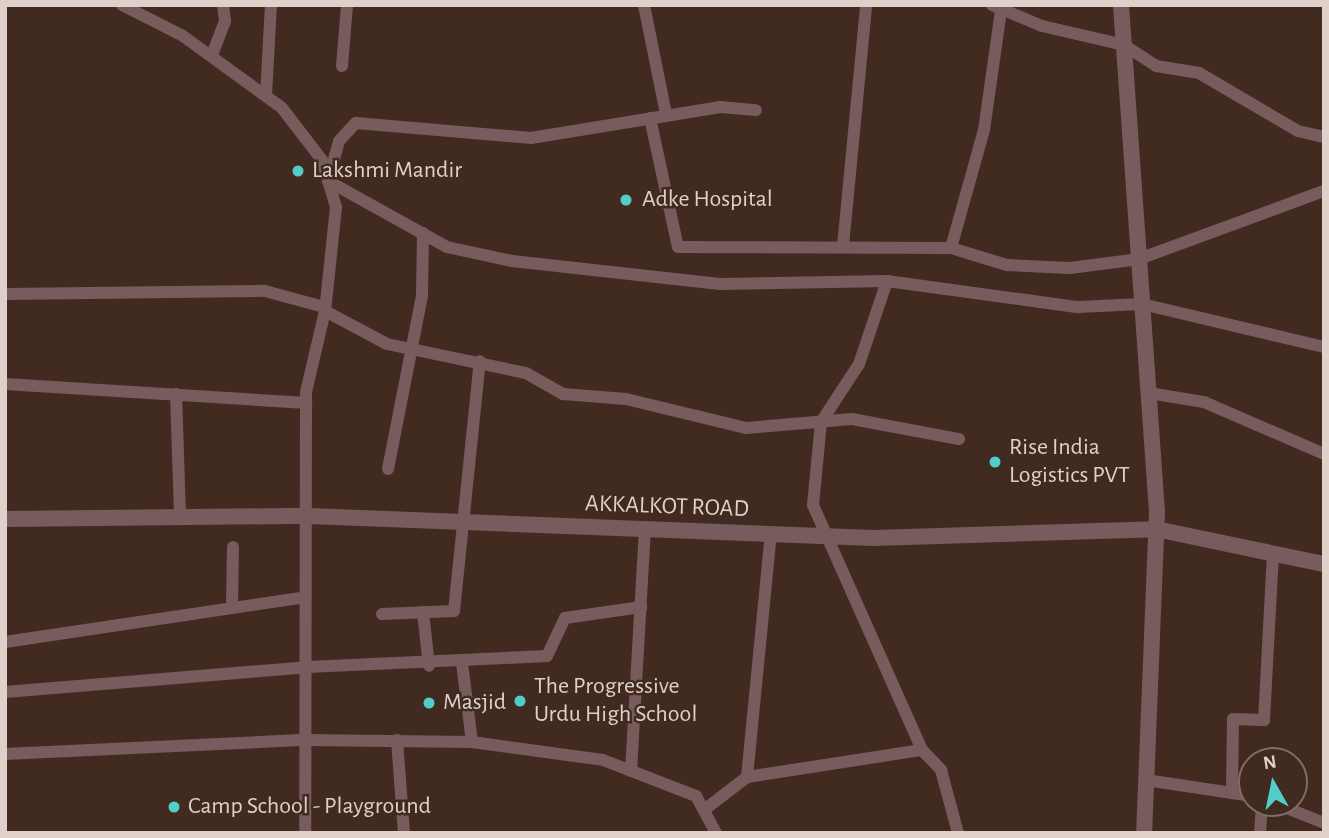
<!DOCTYPE html>
<style>
body{margin:0}
#map{position:relative;width:1329px;height:838px;overflow:hidden;background:#412b21;font-family:"Alegreya Sans",sans-serif}
div>[style]{position:absolute}
[style*='--x']{left:calc(var(--x)*1px);top:calc(var(--y)*1px);width:calc(var(--w)*1px);rotate:calc(var(--a)*1deg)}
.minor>*{height:12px;margin:-6px;padding:0 6px;transform-origin:6px;border-radius:6px;background:#785b5c}
.tertiary>*{height:16px;margin:-8px;padding:0 8px;transform-origin:8px;border-radius:8px;background:#785b5c}
.dots>*{width:19px;height:19px;translate:-50% -50%;box-sizing:border-box;border:4px solid #412b21;border-radius:50%}
span{translate:-50% -50%;white-space:nowrap;text-align:center;line-height:1.15;-webkit-text-stroke:5px #412b21;paint-order:stroke}
.poi-label{font-size:24px;color:#dfd0ca}
.left{translate:0 -50%;text-align:left}
.street-label{font-size:24px;color:#dfd0ca}
.frame{position:absolute;inset:0;border:7px solid #dfd0ca;pointer-events:none}
.north{position:absolute;left:1238px;top:747px;width:70px;height:70px;box-sizing:border-box;background:#412b21;border:2px solid #806d65;border-radius:50%;rotate:351deg;font-size:19px;font-weight:700;line-height:28px;text-align:center;color:#dfd0ca}
.north::after{content:'';display:block;margin:auto;width:24px;height:32px;background:#53cdc9;clip-path:polygon(50% 0,100% 100%,50% 72%,0 100%)}
</style>
<div id="map">
<div class="minor">
<i style="--x:122;--y:5;--w:68;--a:26.9"></i>
<i style="--x:183;--y:36;--w:122;--a:36"></i>
<i style="--x:282;--y:108;--w:66;--a:52.4"></i>
<i style="--x:322;--y:160;--w:49;--a:73.4"></i>
<i style="--x:336;--y:207;--w:105;--a:96"></i>
<i style="--x:325;--y:311;--w:83;--a:103.2"></i>
<i style="--x:306;--y:392;--w:441;--a:90.1"></i>
<i style="--x:644;--y:5;--w:111;--a:78.6"></i>
<i style="--x:992;--y:5;--w:54;--a:22.8"></i>
<i style="--x:1042;--y:26;--w:84;--a:13"></i>
<i style="--x:1124;--y:45;--w:38;--a:33"></i>
<i style="--x:1156;--y:66;--w:44;--a:9.2"></i>
<i style="--x:1199;--y:73;--w:115;--a:30.4"></i>
<i style="--x:1298;--y:131;--w:27;--a:13"></i>
<i style="--x:212;--y:55;--w:36;--a:-69"></i>
<i style="--x:225;--y:21;--w:16;--a:-97"></i>
<i style="--x:342;--y:66;--w:61;--a:-85.3"></i>
<i style="--x:266;--y:96;--w:91;--a:-86.9"></i>
<i style="--x:650;--y:118;--w:132;--a:77.8"></i>
<i style="--x:678;--y:247;--w:273;--a:0.2"></i>
<i style="--x:951;--y:248;--w:59;--a:16.9"></i>
<i style="--x:1007;--y:265;--w:63;--a:2.7"></i>
<i style="--x:1070;--y:268;--w:70;--a:-7.4"></i>
<i style="--x:1139;--y:259;--w:197;--a:-20.2"></i>
<i style="--x:328;--y:181;--w:136;--a:29"></i>
<i style="--x:447;--y:247;--w:66;--a:12.2"></i>
<i style="--x:512;--y:261;--w:209;--a:6.3"></i>
<i style="--x:720;--y:284;--w:167;--a:-1"></i>
<i style="--x:887;--y:281;--w:193;--a:7.8"></i>
<i style="--x:1078;--y:307;--w:64;--a:-2.7"></i>
<i style="--x:1142;--y:304;--w:187;--a:13.3"></i>
<i style="--x:328;--y:181;--w:41;--a:-74.6"></i>
<i style="--x:339;--y:141;--w:25;--a:-47"></i>
<i style="--x:356;--y:123;--w:176;--a:4.9"></i>
<i style="--x:531;--y:138;--w:192;--a:-9.3"></i>
<i style="--x:720;--y:107;--w:36;--a:5"></i>
<i style="--x:843;--y:246;--w:242;--a:-84.5"></i>
<i style="--x:951;--y:248;--w:123;--a:-74.4"></i>
<i style="--x:984;--y:130;--w:121;--a:-81.9"></i>
<i style="--x:887;--y:281;--w:88;--a:108.6"></i>
<i style="--x:859;--y:364;--w:69;--a:123.2"></i>
<i style="--x:821;--y:422;--w:83;--a:95.5"></i>
<i style="--x:813;--y:505;--w:268;--a:66"></i>
<i style="--x:922;--y:750;--w:28;--a:46"></i>
<i style="--x:941;--y:770;--w:65;--a:74.9"></i>
<i style="--x:5;--y:294;--w:260;--a:-0.7"></i>
<i style="--x:265;--y:291;--w:61;--a:15.2"></i>
<i style="--x:325;--y:311;--w:70;--a:28"></i>
<i style="--x:387;--y:344;--w:142;--a:11.8"></i>
<i style="--x:526;--y:373;--w:43;--a:29.6"></i>
<i style="--x:563;--y:394;--w:63;--a:4.5"></i>
<i style="--x:626;--y:399;--w:123;--a:13.6"></i>
<i style="--x:746;--y:428;--w:106;--a:-4.9"></i>
<i style="--x:852;--y:419;--w:109;--a:10.6"></i>
<i style="--x:5;--y:384;--w:302;--a:3.6"></i>
<i style="--x:1149;--y:393;--w:56;--a:9.3"></i>
<i style="--x:1204;--y:402;--w:131;--a:23.4"></i>
<i style="--x:176;--y:394;--w:123;--a:88.1"></i>
<i style="--x:388;--y:469;--w:176;--a:-78.9"></i>
<i style="--x:422;--y:296;--w:63;--a:-89.1"></i>
<i style="--x:232;--y:608;--w:61;--a:-89.1"></i>
<i style="--x:423;--y:612;--w:54;--a:83.7"></i>
<i style="--x:382;--y:614;--w:72;--a:-2.4"></i>
<i style="--x:454;--y:611;--w:251;--a:-84.1"></i>
<i style="--x:5;--y:642;--w:304;--a:-8.5"></i>
<i style="--x:462;--y:663;--w:80;--a:82.8"></i>
<i style="--x:5;--y:692;--w:303;--a:-4.7"></i>
<i style="--x:307;--y:667;--w:240;--a:-2.6"></i>
<i style="--x:547;--y:656;--w:42;--a:-64.7"></i>
<i style="--x:565;--y:618;--w:77;--a:-8.2"></i>
<i style="--x:397;--y:740;--w:93;--a:85.7"></i>
<i style="--x:5;--y:754;--w:300;--a:-2.7"></i>
<i style="--x:305;--y:740;--w:167;--a:0.7"></i>
<i style="--x:472;--y:742;--w:132;--a:7.8"></i>
<i style="--x:603;--y:760;--w:100;--a:21.2"></i>
<i style="--x:696;--y:796;--w:42;--a:61.6"></i>
<i style="--x:631;--y:771;--w:242;--a:-86.7"></i>
<i style="--x:747;--y:777;--w:244;--a:-84.4"></i>
<i style="--x:1146;--y:780;--w:107;--a:8.6"></i>
<i style="--x:1232;--y:792;--w:73;--a:-89.2"></i>
<i style="--x:1233;--y:719;--w:31;--a:2"></i>
<i style="--x:1264;--y:720;--w:167;--a:-86.9"></i>
<i style="--x:1274;--y:803;--w:54;--a:21.8"></i>
<i style="--x:704;--y:810;--w:54;--a:-37.5"></i>
<i style="--x:747;--y:777;--w:177;--a:-8.8"></i>
<i style="--x:1260;--y:833;--w:30;--a:-86"></i>
</div>
<div class="tertiary">
<i style="--x:1121;--y:5;--w:508;--a:85.94"></i>
<i style="--x:1157;--y:512;--w:321;--a:92.3"></i>
<i style="--x:5;--y:519;--w:303;--a:-0.6"></i>
<i style="--x:308;--y:516;--w:566;--a:2.23"></i>
<i style="--x:874;--y:538;--w:282;--a:-1.8"></i>
<i style="--x:1156;--y:529;--w:172;--a:11.8"></i>
</div>
<div class="dots">
<i style="left:298px;top:171px;background:#53cdc9"></i>
<i style="left:626px;top:200px;background:#53cdc9"></i>
<i style="left:995px;top:462px;background:#53cdc9"></i>
<i style="left:520px;top:701px;background:#53cdc9"></i>
<i style="left:429px;top:703px;background:#53cdc9"></i>
<i style="left:174px;top:807px;background:#53cdc9"></i>
</div>
<div class="poi-label">
<span class="left" style="left:312px;top:171px">Lakshmi Mandir</span>
<span class="left" style="left:642px;top:200px">Adke Hospital</span>
<span class="left" style="left:1009px;top:462px">Rise India<br>Logistics PVT</span>
<span class="left" style="left:534px;top:701px">The Progressive<br>Urdu High School</span>
<span class="left" style="left:443px;top:703px">Masjid</span>
<span class="left" style="left:188px;top:807px">Camp School - Playground</span>
</div>
<div class="street-label">
<span style="left:667px;top:507px;rotate:2deg">AKKALKOT ROAD</span>
</div>
<div class="frame"></div>
<div class="north">N</div>
</div>
